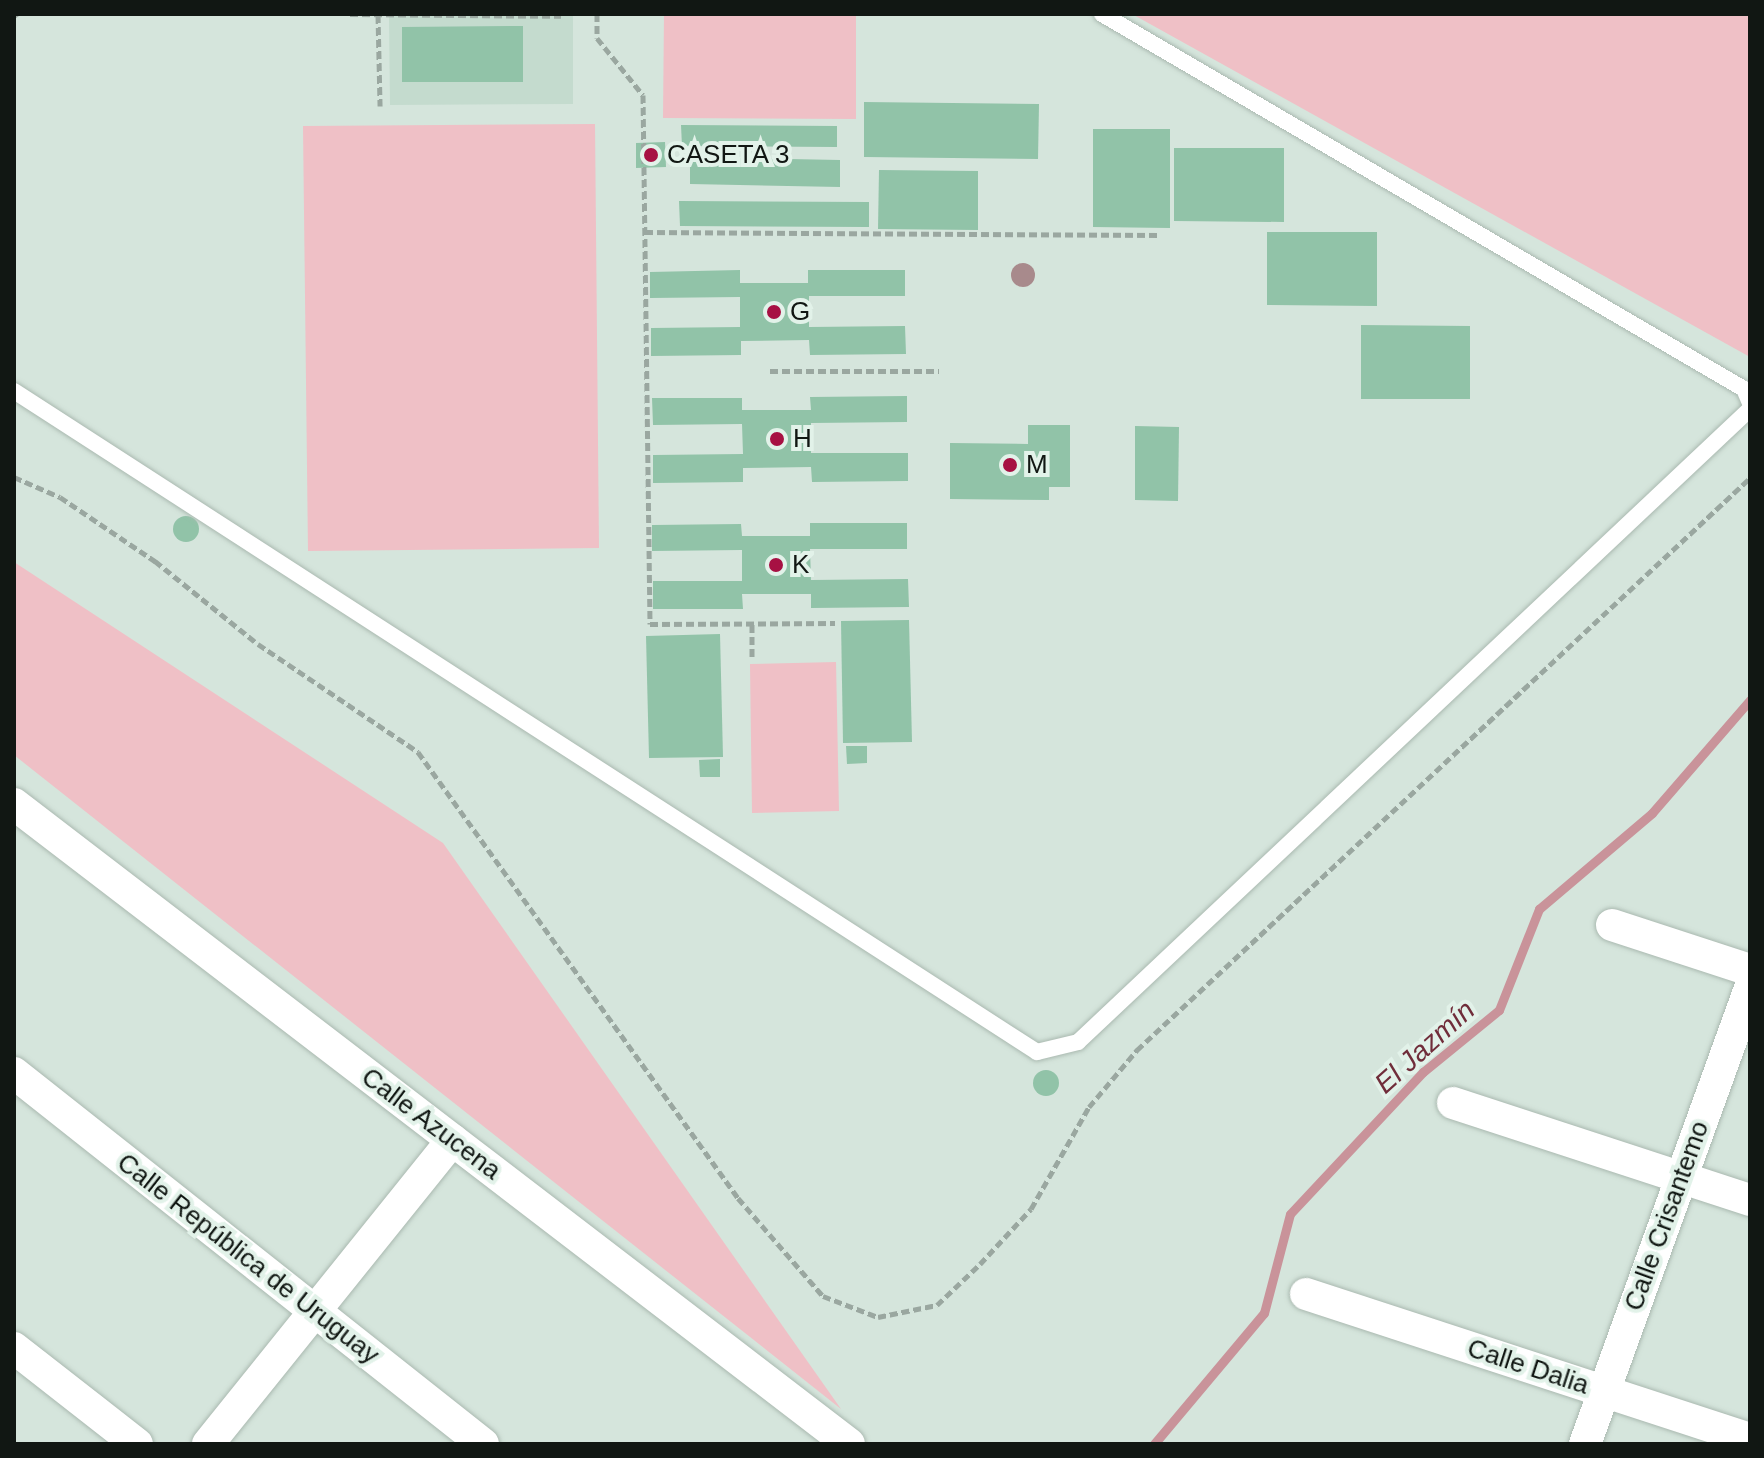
<!DOCTYPE html>
<meta charset="utf-8">
<style>
body{margin:0}
#map{position:relative;width:1764px;height:1458px;overflow:hidden;background:#d5e5dc;font-family:Arial,sans-serif}
div>[style]{position:absolute}
[style*='--x']{left:calc(var(--x)*1px);top:calc(var(--y)*1px);width:calc(var(--w)*1px);rotate:calc(var(--a)*1deg)}
.built>*{inset:0;background:#c4dbce}
.green>*{inset:0;background:#efc0c6}
.stream>*{height:9px;margin:-4.5px;padding:0 4.5px;transform-origin:4.5px;border-radius:4.5px;background:#c9939a}
.building>*{inset:0;background:#91c3a8}
.round{border-radius:50%}
.path>*{height:5px;margin-top:-2.5px;transform-origin:0;background:repeating-linear-gradient(90deg,#9aa7a0 0 8px,transparent 0 12px)}
.roads{filter:drop-shadow(0 0 2px #aab9b0) drop-shadow(0 0 2px #aab9b0)}
.service>*{height:16px;margin:-8px;padding:0 8px;transform-origin:8px;border-radius:8px;background:#fff}
.minor>*{height:32px;margin:-16px;padding:0 16px;transform-origin:16px;border-radius:16px;background:#fff}
.trees>*{width:24px;height:24px;margin:-12px;border-radius:50%;background:#a88a8c}
.dots>*{width:22px;height:22px;translate:-50% -50%;box-sizing:border-box;border:4px solid #e2f2e9;border-radius:50%}
span{translate:-50% -50%;white-space:nowrap;text-align:center;line-height:1.15;-webkit-text-stroke:8px #e2f2e9;paint-order:stroke}
.poi-label{font-size:26px;color:#111713}
.left{translate:0 -50%;text-align:left}
.street-label{font-size:26px;color:#111713}
.water-label{font-size:28px;color:#702d3a;font-style:italic}
.frame{position:absolute;inset:0;border:16px solid #111713;pointer-events:none}
</style>
<div id="map">
<div class="built">
<i style="clip-path:polygon(389px 14px,573px 14px,573px 104px,390px 105px)"></i>
</div>
<div class="green">
<i style="clip-path:polygon(664px 14px,856px 14px,856px 119px,663px 118px)"></i>
<i style="clip-path:polygon(1132px 14px,1750px 14px,1750px 357px)"></i>
<i style="clip-path:polygon(595px 124px,599px 548px,308px 551px,303px 126px)"></i>
<i style="clip-path:polygon(14px 562px,443px 843px,841px 1409px,14px 755px)"></i>
<i style="clip-path:polygon(836px 662px,839px 811px,752px 813px,750px 664px)"></i>
</div>
<div class="stream">
<i style="--x:1154;--y:1444;--w:171;--a:-50"></i>
<i style="--x:1264;--y:1313;--w:102;--a:-75.3"></i>
<i style="--x:1290;--y:1214;--w:195;--a:-46.9"></i>
<i style="--x:1423;--y:1072;--w:98;--a:-39.2"></i>
<i style="--x:1499;--y:1010;--w:109;--a:-68.4"></i>
<i style="--x:1539;--y:909;--w:148;--a:-40.3"></i>
<i style="--x:1652;--y:813;--w:150;--a:-49.1"></i>
</div>
<div class="building">
<i style="clip-path:polygon(523px 26px,523px 82px,402px 82px,402px 27px)"></i>
<i style="clip-path:polygon(864px 102px,1039px 104px,1038px 159px,864px 157px)"></i>
<i style="clip-path:polygon(681px 125px,837px 126px,837px 147px,682px 146px)"></i>
<i style="clip-path:polygon(1093px 129px,1170px 129px,1170px 228px,1093px 227px)"></i>
<i style="clip-path:polygon(665px 142px,666px 167px,636px 168px,636px 143px)"></i>
<i style="clip-path:polygon(1174px 148px,1284px 148px,1284px 222px,1174px 221px)"></i>
<i style="clip-path:polygon(690px 157px,840px 160px,840px 187px,690px 184px)"></i>
<i style="clip-path:polygon(879px 170px,978px 171px,978px 230px,878px 229px)"></i>
<i style="clip-path:polygon(679px 201px,869px 202px,869px 227px,680px 226px)"></i>
<i style="clip-path:polygon(1267px 232px,1377px 232px,1377px 306px,1267px 305px)"></i>
<i style="clip-path:polygon(740px 270px,740px 283px,808px 283px,808px 270px,905px 270px,905px 296px,809px 296px,809px 327px,905px 326px,906px 354px,810px 355px,809px 340px,741px 341px,741px 355px,651px 356px,651px 328px,740px 327px,740px 297px,650px 298px,650px 272px)"></i>
<i style="clip-path:polygon(1361px 325px,1470px 326px,1470px 399px,1361px 399px)"></i>
<i style="clip-path:polygon(907px 396px,907px 422px,811px 423px,811px 453px,908px 453px,908px 481px,812px 482px,811px 467px,743px 468px,743px 482px,653px 483px,653px 455px,743px 454px,742px 424px,653px 425px,652px 398px,742px 398px,742px 410px,811px 410px,810px 397px)"></i>
<i style="clip-path:polygon(1028px 425px,1070px 425px,1070px 487px,1049px 487px,1049px 500px,950px 499px,950px 443px,1028px 444px)"></i>
<i style="clip-path:polygon(1135px 426px,1179px 427px,1178px 501px,1135px 500px)"></i>
<i class="round" style="left:173px;top:516px;width:26px;height:26px"></i>
<i style="clip-path:polygon(810px 523px,907px 523px,907px 549px,810px 549px,811px 580px,908px 579px,909px 607px,811px 608px,811px 594px,742px 594px,743px 609px,653px 609px,653px 581px,742px 581px,742px 550px,652px 551px,652px 525px,741px 524px,742px 536px,810px 536px)"></i>
<i style="clip-path:polygon(909px 620px,912px 742px,843px 743px,841px 621px)"></i>
<i style="clip-path:polygon(720px 634px,723px 757px,649px 758px,646px 636px)"></i>
<i style="clip-path:polygon(846px 746px,867px 746px,867px 763px,847px 764px)"></i>
<i style="clip-path:polygon(720px 759px,720px 777px,700px 777px,699px 760px)"></i>
<i class="round" style="left:1033px;top:1070px;width:26px;height:26px"></i>
</div>
<div class="path">
<i style="--x:350;--y:14;--w:211;--a:0.5"></i>
<i style="--x:597;--y:14;--w:24;--a:90"></i>
<i style="--x:597;--y:38;--w:73;--a:51.1"></i>
<i style="--x:643;--y:95;--w:529;--a:89.24"></i>
<i style="--x:650;--y:624;--w:185;--a:-0.3"></i>
<i style="--x:378;--y:15;--w:91;--a:88.7"></i>
<i style="--x:14;--y:16;--w:4;--a:-34"></i>
<i style="--x:645;--y:232;--w:516;--a:0.33"></i>
<i style="--x:770;--y:371;--w:169;--a:0"></i>
<i style="--x:14;--y:477;--w:50;--a:23.5"></i>
<i style="--x:60;--y:497;--w:115;--a:34"></i>
<i style="--x:155;--y:561;--w:132;--a:38.9"></i>
<i style="--x:258;--y:644;--w:193;--a:34"></i>
<i style="--x:418;--y:752;--w:549;--a:54.34"></i>
<i style="--x:738;--y:1198;--w:130;--a:49.1"></i>
<i style="--x:823;--y:1296;--w:59;--a:20.9"></i>
<i style="--x:878;--y:1317;--w:60;--a:-11.5"></i>
<i style="--x:937;--y:1305;--w:59;--a:-43.6"></i>
<i style="--x:980;--y:1264;--w:75;--a:-47.2"></i>
<i style="--x:1031;--y:1209;--w:117;--a:-60.4"></i>
<i style="--x:1089;--y:1107;--w:75;--a:-49.9"></i>
<i style="--x:1137;--y:1050;--w:838;--a:-43.02"></i>
<i style="--x:752;--y:624;--w:34;--a:90"></i>
</div>
<div class="roads">
<div class="service">
<i style="--x:1102;--y:14;--w:743;--a:30.29"></i>
<i style="--x:1744;--y:389;--w:15;--a:67"></i>
<i style="--x:14;--y:391;--w:1218;--a:32.87"></i>
<i style="--x:1037;--y:1052;--w:42;--a:-13.7"></i>
<i style="--x:1078;--y:1042;--w:923;--a:-43.29"></i>
</div>
<div class="minor">
<i style="--x:14;--y:804;--w:1052;--a:37.47"></i>
<i style="--x:1612;--y:925;--w:145;--a:18.1"></i>
<i style="--x:14;--y:1073;--w:598;--a:38.35"></i>
<i style="--x:1453;--y:1103;--w:312;--a:18.1"></i>
<i style="--x:1306;--y:1294;--w:467;--a:18.1"></i>
<i style="--x:14;--y:1348;--w:156;--a:38"></i>
<i style="--x:208;--y:1444;--w:390;--a:-51.2"></i>
<i style="--x:1585;--y:1444;--w:486;--a:-70.1"></i>
</div>
</div>
<div class="trees">
<i style="left:1023px;top:275px"></i>
</div>
<div class="dots">
<i style="left:651px;top:155px;background:#a71143"></i>
<i style="left:774px;top:312px;background:#a71143"></i>
<i style="left:777px;top:439px;background:#a71143"></i>
<i style="left:1010px;top:465px;background:#a71143"></i>
<i style="left:776px;top:565px;background:#a71143"></i>
</div>
<div class="poi-label">
<span class="left" style="left:667px;top:155px">CASETA 3</span>
<span class="left" style="left:790px;top:312px">G</span>
<span class="left" style="left:793px;top:439px">H</span>
<span class="left" style="left:1026px;top:465px">M</span>
<span class="left" style="left:792px;top:565px">K</span>
</div>
<div class="street-label">
<span style="left:431px;top:1124px;rotate:37deg">Calle Azucena</span>
<span style="left:1667px;top:1216px;rotate:-70deg">Calle Crisantemo</span>
<span style="left:248px;top:1259px;rotate:38deg">Calle República de Uruguay</span>
<span style="left:1528px;top:1367px;rotate:18deg">Calle Dalia</span>
</div>
<div class="water-label">
<span style="left:1425px;top:1047px;rotate:-42deg">El Jazmín</span>
</div>
<div class="frame"></div>
</div>
